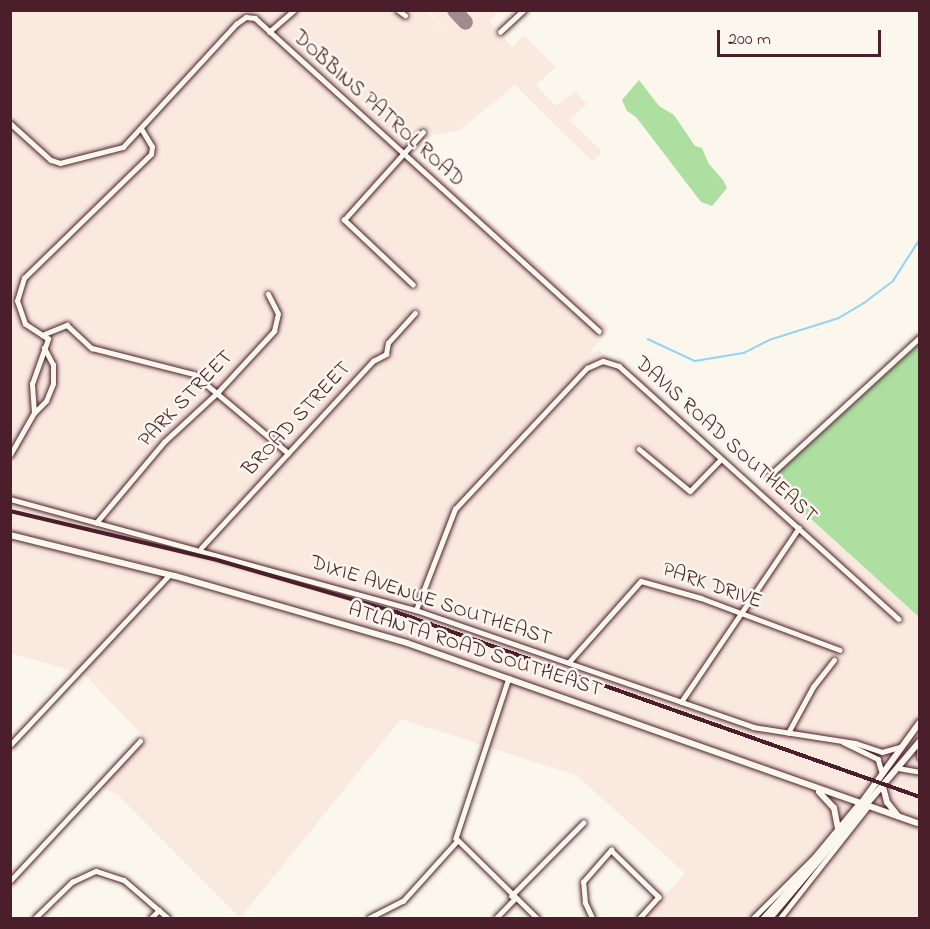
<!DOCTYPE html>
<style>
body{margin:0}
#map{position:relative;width:930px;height:929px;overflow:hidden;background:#fbf7ec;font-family:"Indie Flower",sans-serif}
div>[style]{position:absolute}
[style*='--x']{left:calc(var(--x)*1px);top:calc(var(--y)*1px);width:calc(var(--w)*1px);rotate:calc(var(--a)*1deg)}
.built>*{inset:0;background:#fae9df}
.green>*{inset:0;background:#acdfa0}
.stream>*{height:1.5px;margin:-0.75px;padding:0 0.75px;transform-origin:0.75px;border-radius:0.75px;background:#95d3f6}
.taxiway>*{height:15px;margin:-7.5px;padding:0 7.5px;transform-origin:7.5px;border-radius:7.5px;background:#a28b8c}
.roads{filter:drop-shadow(0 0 2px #4a1f2b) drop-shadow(0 0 2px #4a1f2b)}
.minor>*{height:4.5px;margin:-2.25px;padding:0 2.25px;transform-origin:2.25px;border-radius:2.25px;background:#fbf7ec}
.tertiary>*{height:5px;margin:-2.5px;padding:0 2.5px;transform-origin:2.5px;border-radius:2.5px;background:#fbf7ec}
.secondary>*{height:6px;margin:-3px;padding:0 3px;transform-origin:3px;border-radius:3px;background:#fbf7ec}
.rail>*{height:4px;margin-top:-2px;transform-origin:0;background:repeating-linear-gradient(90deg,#fbf7ec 0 4.5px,#4a1f2b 0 9px);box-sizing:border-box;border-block:2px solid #4a1f2b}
span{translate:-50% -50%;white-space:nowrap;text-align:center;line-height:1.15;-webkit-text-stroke:5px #fbf7ec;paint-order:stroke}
.street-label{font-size:21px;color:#4a1f2b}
.frame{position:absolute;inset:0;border:12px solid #4a1f2b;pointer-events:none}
.scale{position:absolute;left:717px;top:30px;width:164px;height:27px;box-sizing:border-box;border:3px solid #4a1f2b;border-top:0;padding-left:8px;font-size:18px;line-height:21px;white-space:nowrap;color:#4a1f2b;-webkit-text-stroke:4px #fbf7ec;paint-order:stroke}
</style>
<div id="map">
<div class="built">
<i style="clip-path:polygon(426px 10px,444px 30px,429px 11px,499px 11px,489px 21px,512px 47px,524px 35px,556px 67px,536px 85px,556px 106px,575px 91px,587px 104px,569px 120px,602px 151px,593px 162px,515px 85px,460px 130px,432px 135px,413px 154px,610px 328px,589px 353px,599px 351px,638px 376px,760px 491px,770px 483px,919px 617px,919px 918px,645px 918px,685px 873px,576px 775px,401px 719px,240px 918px,120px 797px,103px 787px,146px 739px,84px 674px,11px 653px,11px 11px)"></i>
</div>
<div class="green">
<i style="clip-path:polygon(639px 80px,659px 106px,674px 115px,695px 146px,702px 148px,709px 164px,723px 180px,727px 188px,712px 206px,701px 202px,636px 117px,627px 111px,622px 100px)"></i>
<i style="clip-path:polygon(919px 344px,919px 617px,769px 481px)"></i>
</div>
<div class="stream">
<i style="--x:648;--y:339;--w:52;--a:25.1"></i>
<i style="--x:695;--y:361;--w:50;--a:-9.3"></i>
<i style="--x:744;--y:353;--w:28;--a:-27"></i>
<i style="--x:769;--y:340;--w:73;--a:-17.4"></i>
<i style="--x:839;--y:318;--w:29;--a:-31"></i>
<i style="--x:864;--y:303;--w:36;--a:-37"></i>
<i style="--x:893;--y:281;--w:50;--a:-57.3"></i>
</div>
<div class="taxiway">
<i style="--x:454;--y:10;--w:16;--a:47"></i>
</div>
<div class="roads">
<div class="minor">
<i style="--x:398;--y:10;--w:9;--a:36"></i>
<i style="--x:269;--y:32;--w:33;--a:-41"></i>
<i style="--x:500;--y:32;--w:33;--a:-43"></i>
<i style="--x:10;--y:123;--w:55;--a:42.1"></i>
<i style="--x:51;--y:160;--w:9;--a:18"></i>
<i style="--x:60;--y:163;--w:65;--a:-14.3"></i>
<i style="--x:123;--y:147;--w:167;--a:-47.4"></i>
<i style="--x:236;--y:24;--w:12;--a:-35"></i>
<i style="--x:246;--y:17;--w:9;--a:6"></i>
<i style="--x:255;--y:18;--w:465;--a:42.3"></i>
<i style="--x:413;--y:285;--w:95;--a:-136.7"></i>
<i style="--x:344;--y:220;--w:118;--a:-48.1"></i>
<i style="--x:42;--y:335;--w:27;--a:-22"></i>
<i style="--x:67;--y:325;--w:34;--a:43"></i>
<i style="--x:92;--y:348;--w:105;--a:14.3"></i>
<i style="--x:194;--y:374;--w:123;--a:40"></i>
<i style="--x:34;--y:413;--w:17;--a:-45"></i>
<i style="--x:46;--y:401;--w:18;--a:-68"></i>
<i style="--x:53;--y:384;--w:19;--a:-90"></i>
<i style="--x:53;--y:365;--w:19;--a:-118"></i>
<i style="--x:639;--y:449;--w:66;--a:39.5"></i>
<i style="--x:690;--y:491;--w:43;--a:-45.9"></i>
<i style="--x:10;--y:455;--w:48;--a:-60.3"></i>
<i style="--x:34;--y:413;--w:29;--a:-94"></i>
<i style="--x:32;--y:384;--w:48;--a:-70.4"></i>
<i style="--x:48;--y:339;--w:27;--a:-147"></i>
<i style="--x:25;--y:324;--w:24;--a:-109"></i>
<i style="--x:17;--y:301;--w:24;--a:-73"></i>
<i style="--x:24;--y:278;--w:177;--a:-44.3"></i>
<i style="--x:151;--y:154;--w:7;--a:-82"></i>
<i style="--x:152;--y:147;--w:21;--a:-121"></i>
<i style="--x:769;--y:476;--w:205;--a:-42.6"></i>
<i style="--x:10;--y:499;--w:421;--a:15.3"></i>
<i style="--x:416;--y:610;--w:357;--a:19.1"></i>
<i style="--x:753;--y:727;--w:103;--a:8.9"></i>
<i style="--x:855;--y:743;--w:28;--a:18"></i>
<i style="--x:882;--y:752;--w:19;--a:-16"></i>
<i style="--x:96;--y:523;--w:106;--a:-50"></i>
<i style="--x:164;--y:442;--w:74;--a:-42.8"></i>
<i style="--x:218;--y:392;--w:83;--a:-47.4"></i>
<i style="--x:274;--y:331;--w:17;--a:-77"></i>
<i style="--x:278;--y:314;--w:22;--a:-117"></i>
<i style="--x:201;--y:548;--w:254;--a:-47.4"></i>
<i style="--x:373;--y:361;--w:15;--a:-28"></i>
<i style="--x:386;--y:354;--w:11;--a:-80"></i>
<i style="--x:388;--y:343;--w:40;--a:-48"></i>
<i style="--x:416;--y:610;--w:108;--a:-68.9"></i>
<i style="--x:455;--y:509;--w:193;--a:-46.9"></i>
<i style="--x:587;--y:368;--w:17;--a:-24"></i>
<i style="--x:603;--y:361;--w:17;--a:17"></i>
<i style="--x:619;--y:366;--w:377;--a:42.1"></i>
<i style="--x:569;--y:662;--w:108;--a:-48.4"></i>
<i style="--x:641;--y:581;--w:62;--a:15.8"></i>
<i style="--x:701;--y:598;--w:148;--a:20.5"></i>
<i style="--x:509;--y:678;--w:169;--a:108.3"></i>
<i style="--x:456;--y:838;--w:114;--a:44.6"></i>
<i style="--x:681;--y:702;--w:210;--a:-55.9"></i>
<i style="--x:788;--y:733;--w:52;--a:-61.5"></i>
<i style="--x:813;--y:687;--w:34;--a:-52"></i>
<i style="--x:843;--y:742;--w:39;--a:26"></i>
<i style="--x:878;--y:759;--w:14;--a:73"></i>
<i style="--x:920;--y:745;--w:12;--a:90"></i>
<i style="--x:898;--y:768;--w:22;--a:10"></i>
<i style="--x:10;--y:881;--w:191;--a:-47.1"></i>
<i style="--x:511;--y:896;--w:103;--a:-45.4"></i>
<i style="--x:35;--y:918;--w:52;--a:-44.2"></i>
<i style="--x:72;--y:882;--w:26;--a:-25"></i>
<i style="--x:96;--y:871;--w:29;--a:18"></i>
<i style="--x:124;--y:880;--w:58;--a:40.8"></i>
<i style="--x:151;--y:918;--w:11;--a:-45"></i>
<i style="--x:369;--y:918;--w:38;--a:-27"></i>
<i style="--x:403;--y:901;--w:81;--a:-48"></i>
<i style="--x:496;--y:918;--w:28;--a:-46"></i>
<i style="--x:592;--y:918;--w:17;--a:-115"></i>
<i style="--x:585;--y:903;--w:21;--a:-95"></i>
<i style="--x:583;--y:882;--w:43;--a:-48.8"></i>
<i style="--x:611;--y:850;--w:67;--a:44.4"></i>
<i style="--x:659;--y:897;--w:28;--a:132"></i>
</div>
<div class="tertiary">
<i style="--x:10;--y:745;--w:234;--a:-46.9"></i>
<i style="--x:753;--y:918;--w:86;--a:-45"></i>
<i style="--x:814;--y:857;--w:69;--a:-50.3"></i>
<i style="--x:780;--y:918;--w:142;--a:-51.8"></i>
</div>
<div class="secondary">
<i style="--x:10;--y:535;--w:170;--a:14"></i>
<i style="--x:175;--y:576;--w:241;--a:16.1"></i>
<i style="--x:407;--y:643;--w:544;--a:19.43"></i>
<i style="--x:883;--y:787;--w:16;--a:75"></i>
<i style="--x:887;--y:802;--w:18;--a:52"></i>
<i style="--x:819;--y:792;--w:22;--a:47"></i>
<i style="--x:834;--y:808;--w:20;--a:79"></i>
<i style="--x:764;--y:918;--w:108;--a:-48"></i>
<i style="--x:836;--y:838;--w:143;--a:-54.1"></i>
<i style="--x:770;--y:918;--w:232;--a:-49.7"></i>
</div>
</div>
<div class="rail">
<i style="--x:10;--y:511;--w:213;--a:13.3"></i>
<i style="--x:217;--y:560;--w:183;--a:16.2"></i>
<i style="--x:393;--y:611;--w:559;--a:19.44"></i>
</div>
<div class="street-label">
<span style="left:378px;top:109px;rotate:42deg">DOBBINS PATROL ROAD</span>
<span style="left:186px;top:399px;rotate:-46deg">PARK STREET</span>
<span style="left:297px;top:419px;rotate:-47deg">BROAD STREET</span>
<span style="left:726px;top:440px;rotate:42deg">DAVIS ROAD SOUTHEAST</span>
<span style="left:712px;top:586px;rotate:19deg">PARK DRIVE</span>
<span style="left:431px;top:601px;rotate:18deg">DIXIE AVENUE SOUTHEAST</span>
<span style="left:475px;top:650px;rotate:18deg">ATLANTA ROAD SOUTHEAST</span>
</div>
<div class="frame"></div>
<div class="scale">200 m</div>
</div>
